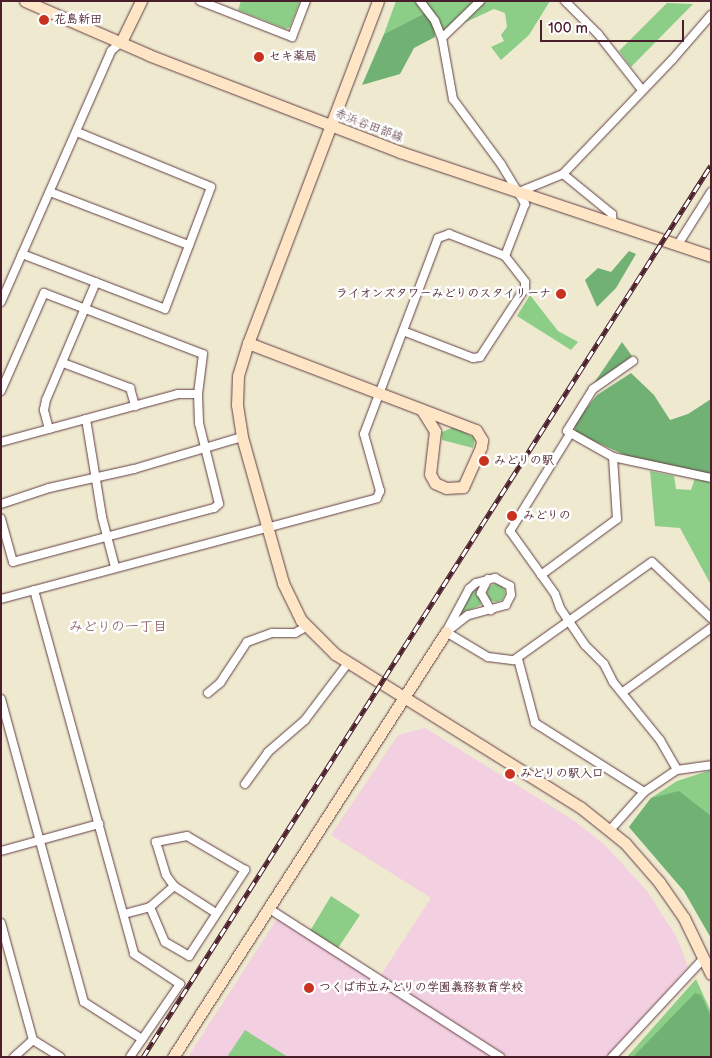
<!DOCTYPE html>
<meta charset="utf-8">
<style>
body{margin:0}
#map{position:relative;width:712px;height:1058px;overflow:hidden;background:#eee9cf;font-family:"Balsamiq Sans","Klee One",sans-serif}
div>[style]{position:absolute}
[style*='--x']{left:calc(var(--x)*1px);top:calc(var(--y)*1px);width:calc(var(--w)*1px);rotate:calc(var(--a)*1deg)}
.built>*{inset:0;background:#f2cfe1}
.green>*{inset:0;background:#8cce87}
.round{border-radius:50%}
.forest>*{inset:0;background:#71b174}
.roads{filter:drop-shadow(0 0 1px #633d44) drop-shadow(0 0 1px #633d44)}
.street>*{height:8px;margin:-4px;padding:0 4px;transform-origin:4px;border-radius:4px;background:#fff}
.secondary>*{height:11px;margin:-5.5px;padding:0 5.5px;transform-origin:5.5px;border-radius:5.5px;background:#fde5c5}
.rail>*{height:5px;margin-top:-2.5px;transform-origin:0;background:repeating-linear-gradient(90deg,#fff 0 9px,#4a1f2b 0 18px);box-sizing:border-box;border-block:1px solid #4a1f2b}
.dots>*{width:14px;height:14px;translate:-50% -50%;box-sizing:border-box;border:2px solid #fff;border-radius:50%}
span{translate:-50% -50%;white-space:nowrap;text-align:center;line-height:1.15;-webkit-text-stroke:5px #fff;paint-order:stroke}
.poi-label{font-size:12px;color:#4a1f2b;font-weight:700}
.left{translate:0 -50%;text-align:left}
.right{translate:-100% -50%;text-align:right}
.street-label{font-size:12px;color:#4a1f2b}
.neighbourhood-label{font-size:14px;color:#7b484e}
.frame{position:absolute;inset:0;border:2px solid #4a1f2b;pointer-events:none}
.scale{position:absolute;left:540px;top:20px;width:144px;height:22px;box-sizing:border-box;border:2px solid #4a1f2b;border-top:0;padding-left:6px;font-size:15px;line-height:18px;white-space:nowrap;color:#4a1f2b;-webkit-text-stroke:4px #fff;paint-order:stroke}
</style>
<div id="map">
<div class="built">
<i style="clip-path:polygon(425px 728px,573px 820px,604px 844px,647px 891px,677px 938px,688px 967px,606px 1057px,509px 1057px,381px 975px,431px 898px,331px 835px,398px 735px)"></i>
<i style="clip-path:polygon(277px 919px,492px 1057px,188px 1057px)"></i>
</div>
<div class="green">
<i style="clip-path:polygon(241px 1px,300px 1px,290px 27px,286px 29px,238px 10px)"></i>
<i style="clip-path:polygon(396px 1px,417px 1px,425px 13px,384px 34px)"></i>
<i style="clip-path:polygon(424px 1px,475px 1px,445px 33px)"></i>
<i style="clip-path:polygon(486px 1px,550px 1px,529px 35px,501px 60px,491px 47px,504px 41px,501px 35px,507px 27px,505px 13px,494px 9px,464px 23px)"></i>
<i style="clip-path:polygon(667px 3px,693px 4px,631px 67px,619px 51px)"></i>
<i style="clip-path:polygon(530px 295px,558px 331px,578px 342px,571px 350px,517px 316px)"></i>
<i style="clip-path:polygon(454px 427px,475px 438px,473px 448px,442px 440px,442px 432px)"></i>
<i style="clip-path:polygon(650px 471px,674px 476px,676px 489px,691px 490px,695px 478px,711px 480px,711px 585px,680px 528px,655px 526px)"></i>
<i class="round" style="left:487px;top:584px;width:18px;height:18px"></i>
<i style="clip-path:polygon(478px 588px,481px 605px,459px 614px,467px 596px)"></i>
<i style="clip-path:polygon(711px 770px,711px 938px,684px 891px,629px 827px,651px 798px,677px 781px)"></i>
<i style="clip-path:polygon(331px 896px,360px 915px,338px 948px,310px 931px)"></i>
<i style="clip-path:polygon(696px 979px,711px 1012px,711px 1057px,627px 1057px)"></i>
<i style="clip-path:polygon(245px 1030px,288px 1057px,227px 1057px)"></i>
</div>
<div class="forest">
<i style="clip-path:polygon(425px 13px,434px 24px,435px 37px,414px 48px,400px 74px,362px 85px,384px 34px)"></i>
<i style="clip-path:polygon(629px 251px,636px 254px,616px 288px,597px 307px,585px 280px,598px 268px,611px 272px)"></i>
<i style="clip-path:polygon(622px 342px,632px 356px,594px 383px)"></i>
<i style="clip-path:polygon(631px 373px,654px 395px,670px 420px,688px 414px,711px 399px,711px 475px,638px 461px,576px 433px,574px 424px,597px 395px)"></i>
<i style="clip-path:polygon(679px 791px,711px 816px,711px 938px,684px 891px,629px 827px,651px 798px)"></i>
<i style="clip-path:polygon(695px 993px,701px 995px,711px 1017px,711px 1057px,633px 1057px)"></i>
</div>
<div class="roads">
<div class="street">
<i style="--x:200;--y:1;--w:99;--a:21.4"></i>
<i style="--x:292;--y:37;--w:39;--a:-69"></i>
<i style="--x:420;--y:1;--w:25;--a:53"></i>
<i style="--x:435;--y:21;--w:18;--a:68"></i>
<i style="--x:442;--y:38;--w:62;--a:79.8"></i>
<i style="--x:453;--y:99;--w:81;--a:53.6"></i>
<i style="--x:501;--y:164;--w:47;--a:59"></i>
<i style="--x:525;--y:204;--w:56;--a:111"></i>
<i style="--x:565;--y:1;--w:47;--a:45"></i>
<i style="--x:598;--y:34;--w:71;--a:51.8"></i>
<i style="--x:442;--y:38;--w:53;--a:-44.2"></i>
<i style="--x:563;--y:174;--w:63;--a:39.2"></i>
<i style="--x:612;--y:214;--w:11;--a:85"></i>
<i style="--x:50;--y:192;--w:149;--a:20.9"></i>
<i style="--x:519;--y:192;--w:48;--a:-22.2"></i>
<i style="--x:563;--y:174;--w:158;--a:-46.3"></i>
<i style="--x:672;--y:60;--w:60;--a:-49.1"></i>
<i style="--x:677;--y:246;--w:64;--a:-57.8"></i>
<i style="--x:22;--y:254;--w:153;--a:21"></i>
<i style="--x:165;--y:309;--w:130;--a:-69.3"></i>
<i style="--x:211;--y:187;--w:145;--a:-157.7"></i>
<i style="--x:1;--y:302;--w:274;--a:-66.3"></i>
<i style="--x:111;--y:51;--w:13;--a:-42"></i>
<i style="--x:633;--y:361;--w:49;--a:145"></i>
<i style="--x:593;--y:389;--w:49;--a:121.8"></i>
<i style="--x:567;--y:431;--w:53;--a:29.5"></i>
<i style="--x:613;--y:457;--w:100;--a:12.1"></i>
<i style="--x:63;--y:363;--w:72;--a:20.5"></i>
<i style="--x:130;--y:388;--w:19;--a:74"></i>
<i style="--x:1;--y:391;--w:107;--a:-66.3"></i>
<i style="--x:44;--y:293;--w:170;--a:21"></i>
<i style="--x:203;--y:354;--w:40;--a:97.1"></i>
<i style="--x:198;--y:394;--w:29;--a:88"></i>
<i style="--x:199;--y:423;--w:83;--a:76.1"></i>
<i style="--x:219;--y:504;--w:6;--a:141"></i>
<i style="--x:214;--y:508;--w:208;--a:165"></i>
<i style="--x:13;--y:562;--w:45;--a:-105.6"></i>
<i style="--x:86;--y:419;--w:99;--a:80.7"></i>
<i style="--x:102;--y:517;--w:52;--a:75.4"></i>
<i style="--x:49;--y:429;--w:20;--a:-105"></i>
<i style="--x:44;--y:410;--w:10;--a:-79"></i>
<i style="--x:46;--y:400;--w:128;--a:-67"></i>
<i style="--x:570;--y:434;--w:114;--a:121.7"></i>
<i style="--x:510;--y:531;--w:77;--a:54.5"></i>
<i style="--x:555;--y:594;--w:15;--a:70"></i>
<i style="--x:560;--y:608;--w:45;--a:56"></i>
<i style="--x:585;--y:645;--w:27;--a:45"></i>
<i style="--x:604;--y:664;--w:20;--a:63"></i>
<i style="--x:613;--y:682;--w:75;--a:51"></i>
<i style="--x:660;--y:740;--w:34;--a:60"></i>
<i style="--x:1;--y:442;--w:183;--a:-15.2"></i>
<i style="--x:178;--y:394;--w:20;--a:0"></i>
<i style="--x:1;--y:504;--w:51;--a:-18.4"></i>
<i style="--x:49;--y:488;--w:87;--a:-12.6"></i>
<i style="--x:134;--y:469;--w:113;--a:-16.5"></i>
<i style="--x:541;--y:575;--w:94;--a:-36.4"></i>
<i style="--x:617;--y:519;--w:62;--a:-93.7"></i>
<i style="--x:495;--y:578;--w:17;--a:28"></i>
<i style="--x:510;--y:586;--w:9;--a:84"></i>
<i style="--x:511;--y:595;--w:11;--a:117"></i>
<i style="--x:506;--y:605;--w:39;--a:165"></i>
<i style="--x:468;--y:615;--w:28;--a:142"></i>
<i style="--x:446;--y:632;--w:49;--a:-61.9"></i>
<i style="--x:469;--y:589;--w:9;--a:-41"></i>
<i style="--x:476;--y:583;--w:20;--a:-15"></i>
<i style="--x:488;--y:579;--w:16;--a:117"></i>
<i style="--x:481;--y:593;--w:20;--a:60"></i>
<i style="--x:34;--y:590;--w:377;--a:74.6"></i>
<i style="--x:134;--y:954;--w:55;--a:33.1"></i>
<i style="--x:180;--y:984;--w:88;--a:124.4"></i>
<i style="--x:1;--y:599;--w:389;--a:-15"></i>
<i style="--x:377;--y:498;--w:8;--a:-67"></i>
<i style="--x:380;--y:491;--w:59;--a:-105.7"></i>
<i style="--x:364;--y:434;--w:65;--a:-69.3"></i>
<i style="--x:387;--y:373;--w:144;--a:-69.3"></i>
<i style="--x:438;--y:238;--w:12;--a:-20"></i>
<i style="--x:449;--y:234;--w:60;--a:21.4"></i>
<i style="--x:505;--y:256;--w:33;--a:52"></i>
<i style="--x:525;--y:282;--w:6;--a:90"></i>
<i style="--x:525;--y:288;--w:82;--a:123.1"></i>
<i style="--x:480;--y:357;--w:7;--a:172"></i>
<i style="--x:473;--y:358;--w:75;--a:-158.9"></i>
<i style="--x:446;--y:632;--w:49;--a:30.8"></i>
<i style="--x:488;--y:657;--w:26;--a:7"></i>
<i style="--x:514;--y:660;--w:169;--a:-35.4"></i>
<i style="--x:652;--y:562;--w:81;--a:43.5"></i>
<i style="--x:518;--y:659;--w:66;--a:75.1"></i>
<i style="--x:535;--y:723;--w:129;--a:32.3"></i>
<i style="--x:623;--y:692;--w:109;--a:-36"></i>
<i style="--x:208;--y:693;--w:16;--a:-40"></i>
<i style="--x:220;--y:683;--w:49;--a:-56.6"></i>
<i style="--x:247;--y:642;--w:27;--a:-20"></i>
<i style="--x:272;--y:633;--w:23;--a:0"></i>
<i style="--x:295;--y:633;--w:13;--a:-29"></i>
<i style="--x:1;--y:699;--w:314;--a:74.7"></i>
<i style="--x:84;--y:1002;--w:69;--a:32.5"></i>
<i style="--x:245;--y:784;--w:39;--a:-54"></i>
<i style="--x:268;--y:752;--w:49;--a:-40.9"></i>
<i style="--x:305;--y:720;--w:71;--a:-53"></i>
<i style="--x:610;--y:830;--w:51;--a:-48.2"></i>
<i style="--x:644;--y:792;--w:40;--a:-34"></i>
<i style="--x:677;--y:770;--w:34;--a:-8"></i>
<i style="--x:1;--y:851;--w:102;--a:-15.4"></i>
<i style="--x:150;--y:907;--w:38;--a:67"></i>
<i style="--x:165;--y:942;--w:28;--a:30"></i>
<i style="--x:189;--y:956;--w:103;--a:-56.9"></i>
<i style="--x:245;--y:870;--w:67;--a:-149.6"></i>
<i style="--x:187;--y:836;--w:32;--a:169"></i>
<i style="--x:156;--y:842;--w:34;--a:73"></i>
<i style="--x:166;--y:875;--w:14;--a:54"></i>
<i style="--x:174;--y:886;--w:50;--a:32.7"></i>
<i style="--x:268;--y:908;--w:276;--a:32.7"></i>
<i style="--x:124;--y:914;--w:27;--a:-15"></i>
<i style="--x:150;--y:907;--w:32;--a:-41"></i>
<i style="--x:1;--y:923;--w:121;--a:74.7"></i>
<i style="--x:33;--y:1040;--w:32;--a:32"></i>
<i style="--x:14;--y:1057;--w:25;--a:-42"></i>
<i style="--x:612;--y:1057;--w:135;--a:-47.1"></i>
</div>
<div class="secondary">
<i style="--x:25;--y:1;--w:135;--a:23.5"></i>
<i style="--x:149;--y:55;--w:269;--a:21.1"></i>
<i style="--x:400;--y:152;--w:328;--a:18.5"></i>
<i style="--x:378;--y:1;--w:366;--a:110.8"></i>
<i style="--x:248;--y:343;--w:34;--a:107"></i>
<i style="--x:238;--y:376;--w:29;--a:92"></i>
<i style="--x:237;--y:405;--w:32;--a:81"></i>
<i style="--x:242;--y:437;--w:152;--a:74.3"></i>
<i style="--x:283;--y:583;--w:41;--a:64.1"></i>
<i style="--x:301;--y:620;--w:48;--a:45"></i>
<i style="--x:335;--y:654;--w:289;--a:32"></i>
<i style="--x:580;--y:807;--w:58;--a:38.7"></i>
<i style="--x:625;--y:843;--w:52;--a:48.9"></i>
<i style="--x:659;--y:882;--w:44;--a:55.2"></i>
<i style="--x:684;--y:918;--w:62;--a:64.3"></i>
<i style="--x:121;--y:42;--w:46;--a:-64"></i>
<i style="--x:248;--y:343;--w:244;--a:20.9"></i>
<i style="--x:476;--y:430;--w:12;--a:59"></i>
<i style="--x:482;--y:440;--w:7;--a:98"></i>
<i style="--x:481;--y:447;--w:44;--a:114.2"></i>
<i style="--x:463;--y:487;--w:17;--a:177"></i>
<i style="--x:446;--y:488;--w:12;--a:-156"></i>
<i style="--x:435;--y:483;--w:10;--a:-119"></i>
<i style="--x:430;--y:474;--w:43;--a:-83.4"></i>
<i style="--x:435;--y:431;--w:25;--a:-122"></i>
<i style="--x:173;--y:1057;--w:505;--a:-57.29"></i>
</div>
</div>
<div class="rail">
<i style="--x:143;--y:1057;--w:1057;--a:-57.51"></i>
</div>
<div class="dots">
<i style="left:44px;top:20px;background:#c8321e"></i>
<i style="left:259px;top:57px;background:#c8321e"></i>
<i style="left:561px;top:294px;background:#c8321e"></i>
<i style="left:484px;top:461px;background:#c8321e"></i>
<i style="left:512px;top:516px;background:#c8321e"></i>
<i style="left:510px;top:774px;background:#c8321e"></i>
<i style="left:309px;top:988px;background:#c8321e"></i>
</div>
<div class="poi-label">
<span class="left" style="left:54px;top:20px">花島新田</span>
<span class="left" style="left:269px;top:57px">セキ薬局</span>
<span class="right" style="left:551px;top:294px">ライオンズタワーみどりのスタイリーナ</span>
<span class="left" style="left:494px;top:461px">みどりの駅</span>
<span class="left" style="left:523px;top:516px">みどりの</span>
<span class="left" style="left:520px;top:774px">みどりの駅入口</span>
<span class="left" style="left:319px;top:988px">つくば市立みどりの学園義務教育学校</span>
</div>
<div class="street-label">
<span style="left:369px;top:126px;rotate:21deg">赤浜谷田部線</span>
</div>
<div class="neighbourhood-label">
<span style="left:118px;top:627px">みどりの一丁目</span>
</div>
<div class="frame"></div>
<div class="scale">100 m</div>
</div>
